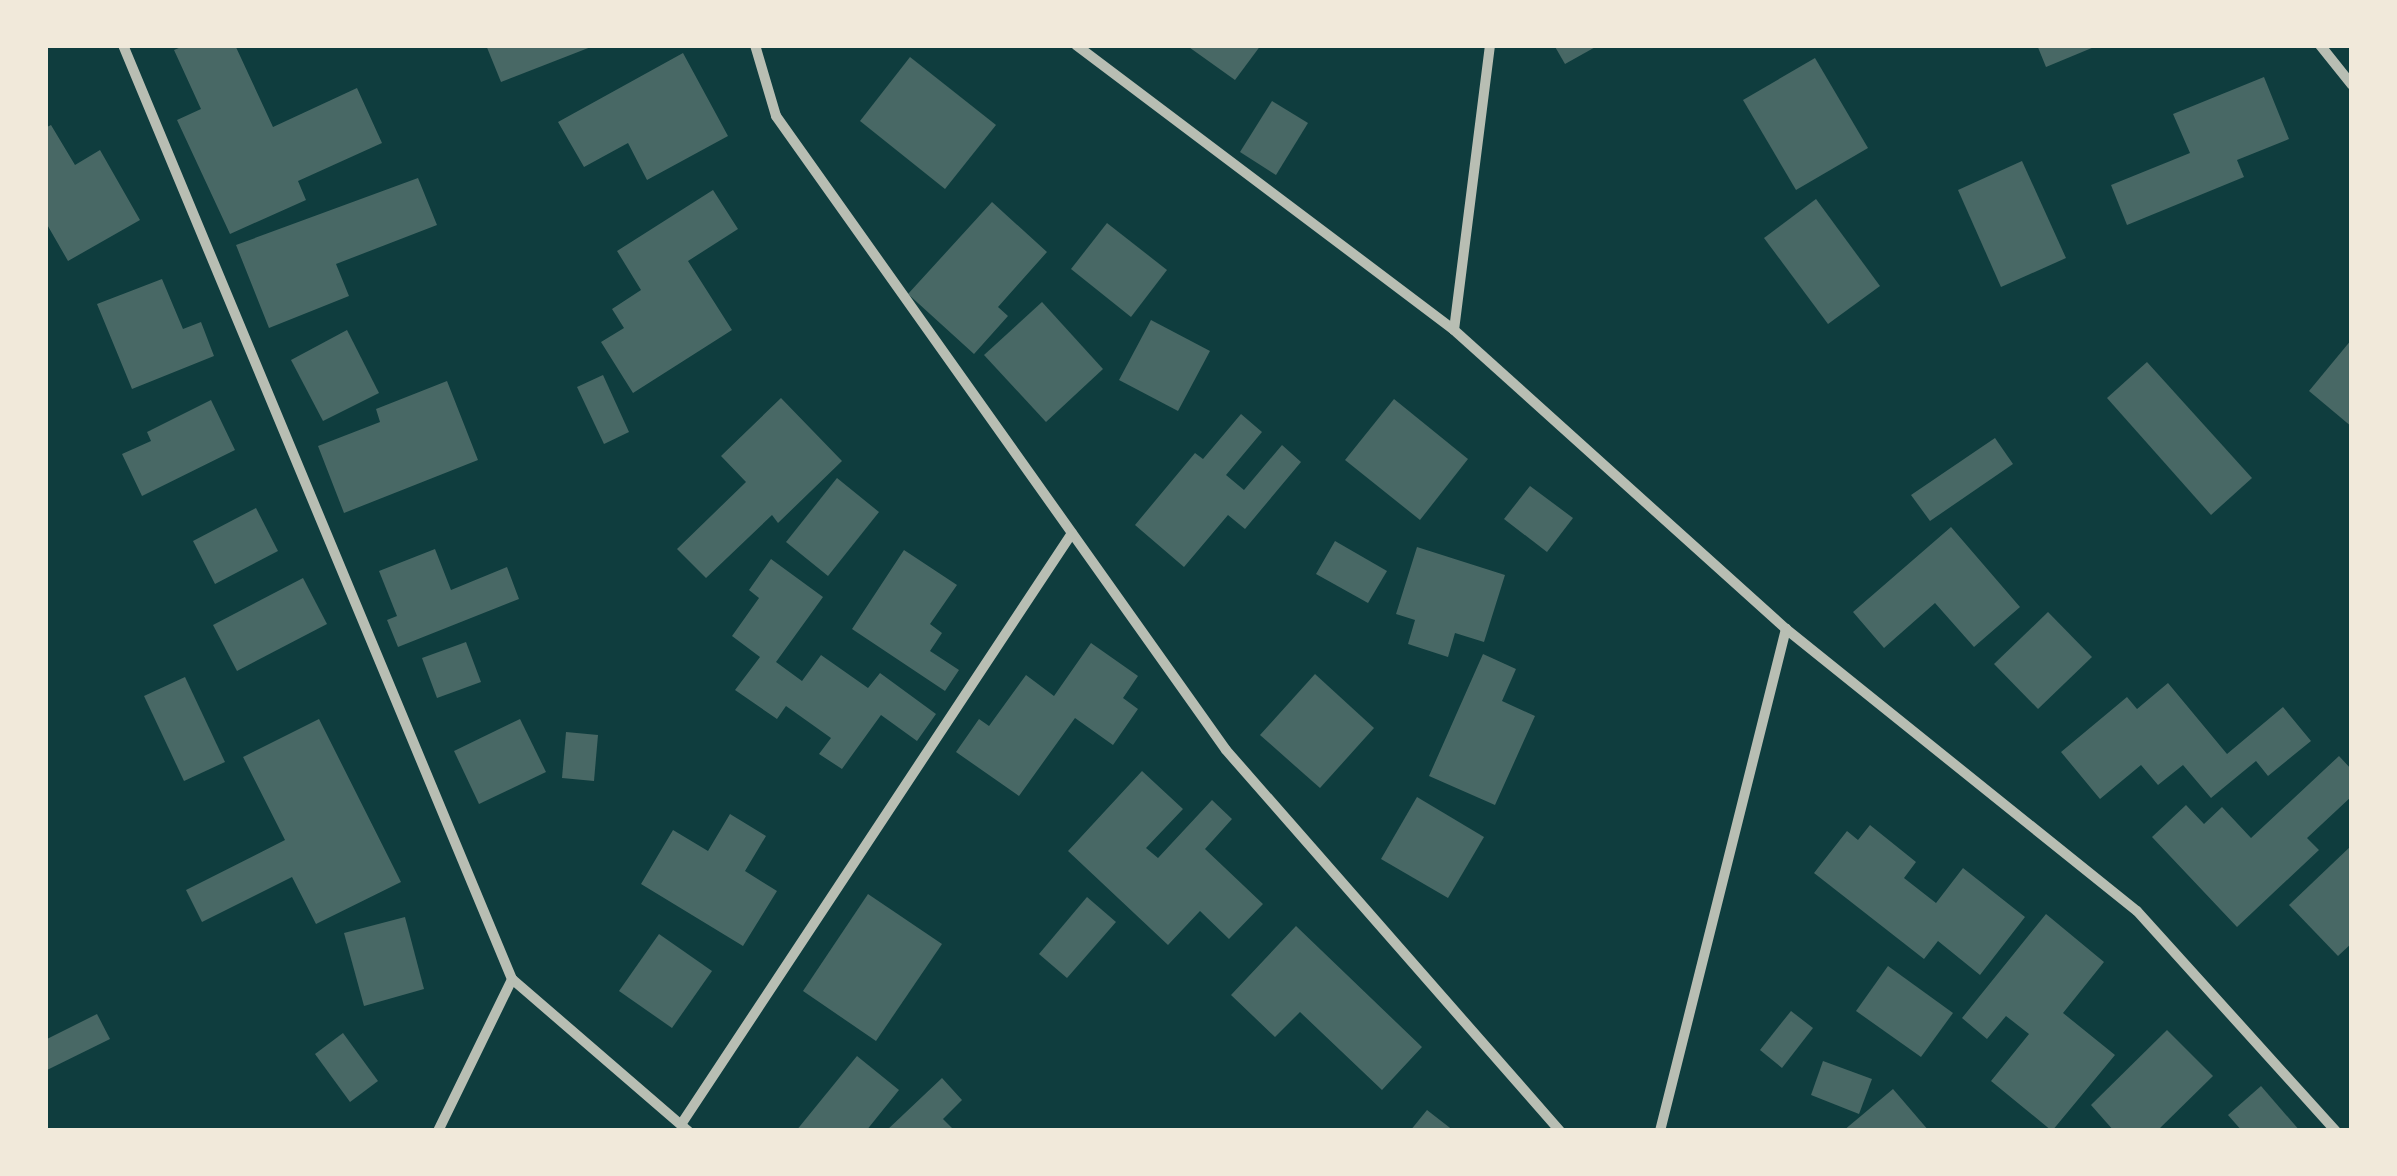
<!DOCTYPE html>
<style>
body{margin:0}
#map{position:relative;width:2397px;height:1176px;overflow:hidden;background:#0f3d3e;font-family:Overpass,sans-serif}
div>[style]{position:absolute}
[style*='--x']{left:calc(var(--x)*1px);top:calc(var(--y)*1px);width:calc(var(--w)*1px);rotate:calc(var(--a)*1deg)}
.building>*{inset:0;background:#486865}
.minor>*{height:10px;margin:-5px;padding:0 5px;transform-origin:5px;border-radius:5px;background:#b8beb3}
span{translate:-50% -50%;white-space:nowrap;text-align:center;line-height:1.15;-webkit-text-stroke:8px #f1e9da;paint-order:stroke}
.frame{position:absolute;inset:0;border:48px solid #f1e9da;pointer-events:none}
</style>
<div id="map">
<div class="building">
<i style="clip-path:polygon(186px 45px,235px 45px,273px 127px,357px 88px,382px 143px,298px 181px,306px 200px,230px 234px,177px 120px,201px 109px,174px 50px)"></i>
<i style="clip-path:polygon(486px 45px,596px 45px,501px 82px)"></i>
<i style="clip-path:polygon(1186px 45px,1261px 45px,1235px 80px)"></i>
<i style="clip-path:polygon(1554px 45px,1599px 45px,1565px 64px)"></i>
<i style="clip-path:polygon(2037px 45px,2099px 45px,2046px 67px)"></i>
<i style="clip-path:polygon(683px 53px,728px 136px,647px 180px,628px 143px,584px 167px,558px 122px)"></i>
<i style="clip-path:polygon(910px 57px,996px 125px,945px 189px,860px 121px)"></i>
<i style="clip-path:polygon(1815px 58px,1868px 148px,1796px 190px,1743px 100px)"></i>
<i style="clip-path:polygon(2264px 77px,2289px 139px,2237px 160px,2244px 177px,2127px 225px,2111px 185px,2190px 153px,2173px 114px)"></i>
<i style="clip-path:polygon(1272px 101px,1308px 123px,1276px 175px,1240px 152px)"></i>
<i style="clip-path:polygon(51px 125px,75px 165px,100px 150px,140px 220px,68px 261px,45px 221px,45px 128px)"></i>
<i style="clip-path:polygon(2022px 161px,2066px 258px,2001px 287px,1958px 190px)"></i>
<i style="clip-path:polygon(418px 178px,437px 225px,336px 264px,349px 296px,269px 328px,236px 245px)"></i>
<i style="clip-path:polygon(713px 190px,738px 229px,688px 261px,732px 330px,633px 393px,601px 342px,624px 328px,612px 309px,641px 290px,617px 251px)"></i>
<i style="clip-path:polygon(1816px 199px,1880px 286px,1828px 324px,1764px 238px)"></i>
<i style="clip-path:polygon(992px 202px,1047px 252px,998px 307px,1008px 316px,974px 354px,908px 294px)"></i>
<i style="clip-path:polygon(1107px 223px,1167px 270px,1131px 317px,1071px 269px)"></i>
<i style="clip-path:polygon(162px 279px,183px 329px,201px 322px,214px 356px,132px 389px,97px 304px)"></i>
<i style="clip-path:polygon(1042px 302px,1103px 369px,1046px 422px,984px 355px)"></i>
<i style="clip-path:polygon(1151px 320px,1210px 351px,1178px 411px,1119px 380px)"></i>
<i style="clip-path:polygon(347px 330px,379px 393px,323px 421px,291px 360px)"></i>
<i style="clip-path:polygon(2352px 339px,2352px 427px,2309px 391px)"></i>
<i style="clip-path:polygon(2147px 362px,2252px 478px,2211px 515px,2107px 398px)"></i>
<i style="clip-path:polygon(603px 375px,629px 432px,604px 444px,577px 387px)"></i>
<i style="clip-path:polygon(447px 381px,478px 460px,344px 513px,318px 446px,380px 422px,376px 409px)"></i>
<i style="clip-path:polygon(781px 398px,842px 461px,778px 523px,772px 515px,706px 578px,677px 549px,746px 482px,721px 456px)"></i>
<i style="clip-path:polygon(1394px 399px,1468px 459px,1420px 520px,1345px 460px)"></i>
<i style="clip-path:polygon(211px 400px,235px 450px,142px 496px,122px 454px,151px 441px,147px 432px)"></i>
<i style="clip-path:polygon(1241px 414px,1262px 432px,1226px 475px,1244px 490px,1282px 445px,1301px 462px,1245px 529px,1228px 515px,1184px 567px,1135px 525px,1195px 453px,1203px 459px)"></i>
<i style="clip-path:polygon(1995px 438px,2013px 464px,1930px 521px,1911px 495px)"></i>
<i style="clip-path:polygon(837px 478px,879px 512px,828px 576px,786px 542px)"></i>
<i style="clip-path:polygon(1530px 486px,1573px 518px,1547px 552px,1504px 519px)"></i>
<i style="clip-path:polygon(256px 508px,278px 551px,215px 584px,193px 541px)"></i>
<i style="clip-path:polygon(1951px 527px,2020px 607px,1974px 647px,1935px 603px,1884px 648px,1853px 612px)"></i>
<i style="clip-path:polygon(1335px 541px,1387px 571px,1368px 603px,1316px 574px)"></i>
<i style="clip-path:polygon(1417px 547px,1505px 575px,1484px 642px,1455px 633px,1448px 657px,1408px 644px,1415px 620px,1396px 614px)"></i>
<i style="clip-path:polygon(435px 549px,451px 590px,507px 567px,519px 599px,398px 647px,387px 620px,397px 616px,379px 571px)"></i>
<i style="clip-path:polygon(904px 550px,957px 585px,930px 624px,942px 633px,930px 651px,959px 670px,945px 691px,852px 629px)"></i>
<i style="clip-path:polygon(771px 559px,823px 597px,776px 662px,802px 681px,821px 655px,868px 688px,880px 673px,936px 714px,917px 741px,881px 715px,842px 769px,819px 754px,831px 738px,786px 706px,777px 719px,735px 690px,760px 657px,732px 636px,759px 598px,749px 590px)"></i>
<i style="clip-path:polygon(303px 578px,327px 624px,237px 671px,213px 625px)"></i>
<i style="clip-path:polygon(2048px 612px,2092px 657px,2038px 709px,1994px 664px)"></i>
<i style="clip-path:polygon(466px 642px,481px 682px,437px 698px,422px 658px)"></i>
<i style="clip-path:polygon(1091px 643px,1138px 676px,1123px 698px,1138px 709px,1113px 745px,1075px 718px,1019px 796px,956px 752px,979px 719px,989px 726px,1026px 675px,1054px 696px)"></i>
<i style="clip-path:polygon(1483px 654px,1516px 669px,1502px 701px,1535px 716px,1495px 805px,1429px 776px)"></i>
<i style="clip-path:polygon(1315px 674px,1374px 728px,1320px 788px,1260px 735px)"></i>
<i style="clip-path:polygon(185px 677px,225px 762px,184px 781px,144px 696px)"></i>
<i style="clip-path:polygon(2168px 683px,2227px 754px,2283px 707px,2311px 741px,2268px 776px,2256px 761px,2211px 798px,2183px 765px,2158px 785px,2141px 765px,2100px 799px,2061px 752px,2127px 697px,2137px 709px)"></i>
<i style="clip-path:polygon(319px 719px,401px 882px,316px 924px,292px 877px,202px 922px,186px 890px,285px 840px,243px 757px)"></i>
<i style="clip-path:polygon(520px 719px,546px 772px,479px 804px,454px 751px)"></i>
<i style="clip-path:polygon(566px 732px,598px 735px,594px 781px,562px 778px)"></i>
<i style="clip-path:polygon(2339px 756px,2352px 770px,2352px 796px,2307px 838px,2319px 850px,2237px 927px,2152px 837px,2186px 805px,2204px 824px,2222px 807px,2251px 838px)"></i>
<i style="clip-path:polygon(1142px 771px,1183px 809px,1146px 848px,1158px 858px,1212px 800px,1232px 819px,1205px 849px,1263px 904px,1229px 939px,1200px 911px,1168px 945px,1068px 851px)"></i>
<i style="clip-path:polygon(1417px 797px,1484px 837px,1448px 898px,1381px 859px)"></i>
<i style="clip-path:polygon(730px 814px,766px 836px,745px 871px,777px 891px,743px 946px,641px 884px,673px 830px,708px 851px)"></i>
<i style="clip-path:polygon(1870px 825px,1916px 862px,1904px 878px,1936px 903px,1963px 868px,2025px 917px,1980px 975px,1938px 941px,1924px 959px,1814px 873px,1847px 831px,1858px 840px)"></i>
<i style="clip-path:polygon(2352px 845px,2352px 943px,2338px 956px,2289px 905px)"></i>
<i style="clip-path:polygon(868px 894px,942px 944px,876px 1041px,803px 991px)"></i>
<i style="clip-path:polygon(1087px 897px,1116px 922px,1067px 978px,1039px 954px)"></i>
<i style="clip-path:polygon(2046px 914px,2104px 962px,2063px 1013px,2115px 1055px,2052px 1131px,1991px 1081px,2029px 1034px,2006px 1016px,1987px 1039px,1962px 1018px)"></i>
<i style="clip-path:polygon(405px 917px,424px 989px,364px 1006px,344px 933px)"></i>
<i style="clip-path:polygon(1296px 926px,1422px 1047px,1382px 1090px,1300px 1012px,1275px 1037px,1231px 995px)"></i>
<i style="clip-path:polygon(659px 934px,712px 971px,672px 1028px,619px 991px)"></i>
<i style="clip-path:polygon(1888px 966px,1953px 1013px,1921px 1057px,1856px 1011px)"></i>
<i style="clip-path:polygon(1791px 1011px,1813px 1028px,1782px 1068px,1760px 1050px)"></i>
<i style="clip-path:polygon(97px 1014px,110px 1039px,45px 1071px,45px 1040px)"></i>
<i style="clip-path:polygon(2167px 1030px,2213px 1076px,2157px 1131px,2114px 1131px,2091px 1105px)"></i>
<i style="clip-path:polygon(343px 1033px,378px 1081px,350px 1102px,315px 1054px)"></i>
<i style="clip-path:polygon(857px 1056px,899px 1090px,866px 1131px,796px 1131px)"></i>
<i style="clip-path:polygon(1823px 1061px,1872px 1079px,1859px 1114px,1811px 1095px)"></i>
<i style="clip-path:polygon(942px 1078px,962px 1100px,943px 1119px,955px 1131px,886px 1131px)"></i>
<i style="clip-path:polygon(2261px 1086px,2300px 1131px,2242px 1131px,2228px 1115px)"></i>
<i style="clip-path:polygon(1893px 1089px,1929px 1131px,1843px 1131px)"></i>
<i style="clip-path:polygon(1427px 1110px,1454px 1131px,1410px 1131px)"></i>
</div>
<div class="minor">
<i style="--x:123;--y:45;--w:1012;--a:67.39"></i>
<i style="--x:512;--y:979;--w:233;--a:40.8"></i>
<i style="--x:755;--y:45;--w:74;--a:73.5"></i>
<i style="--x:776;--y:116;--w:777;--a:54.63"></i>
<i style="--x:1226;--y:750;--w:507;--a:48.76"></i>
<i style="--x:1076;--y:45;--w:473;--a:37"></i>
<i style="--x:1454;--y:330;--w:447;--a:42"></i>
<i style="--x:1786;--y:629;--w:450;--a:38.8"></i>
<i style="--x:2137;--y:911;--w:297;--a:47.9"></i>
<i style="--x:2320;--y:45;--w:51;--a:51.3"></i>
<i style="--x:1454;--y:330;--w:287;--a:-82.8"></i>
<i style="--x:682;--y:1123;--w:707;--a:-56.53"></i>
<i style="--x:438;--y:1131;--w:169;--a:-64"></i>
<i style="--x:1660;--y:1131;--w:518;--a:-75.91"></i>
</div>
<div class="frame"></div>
</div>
